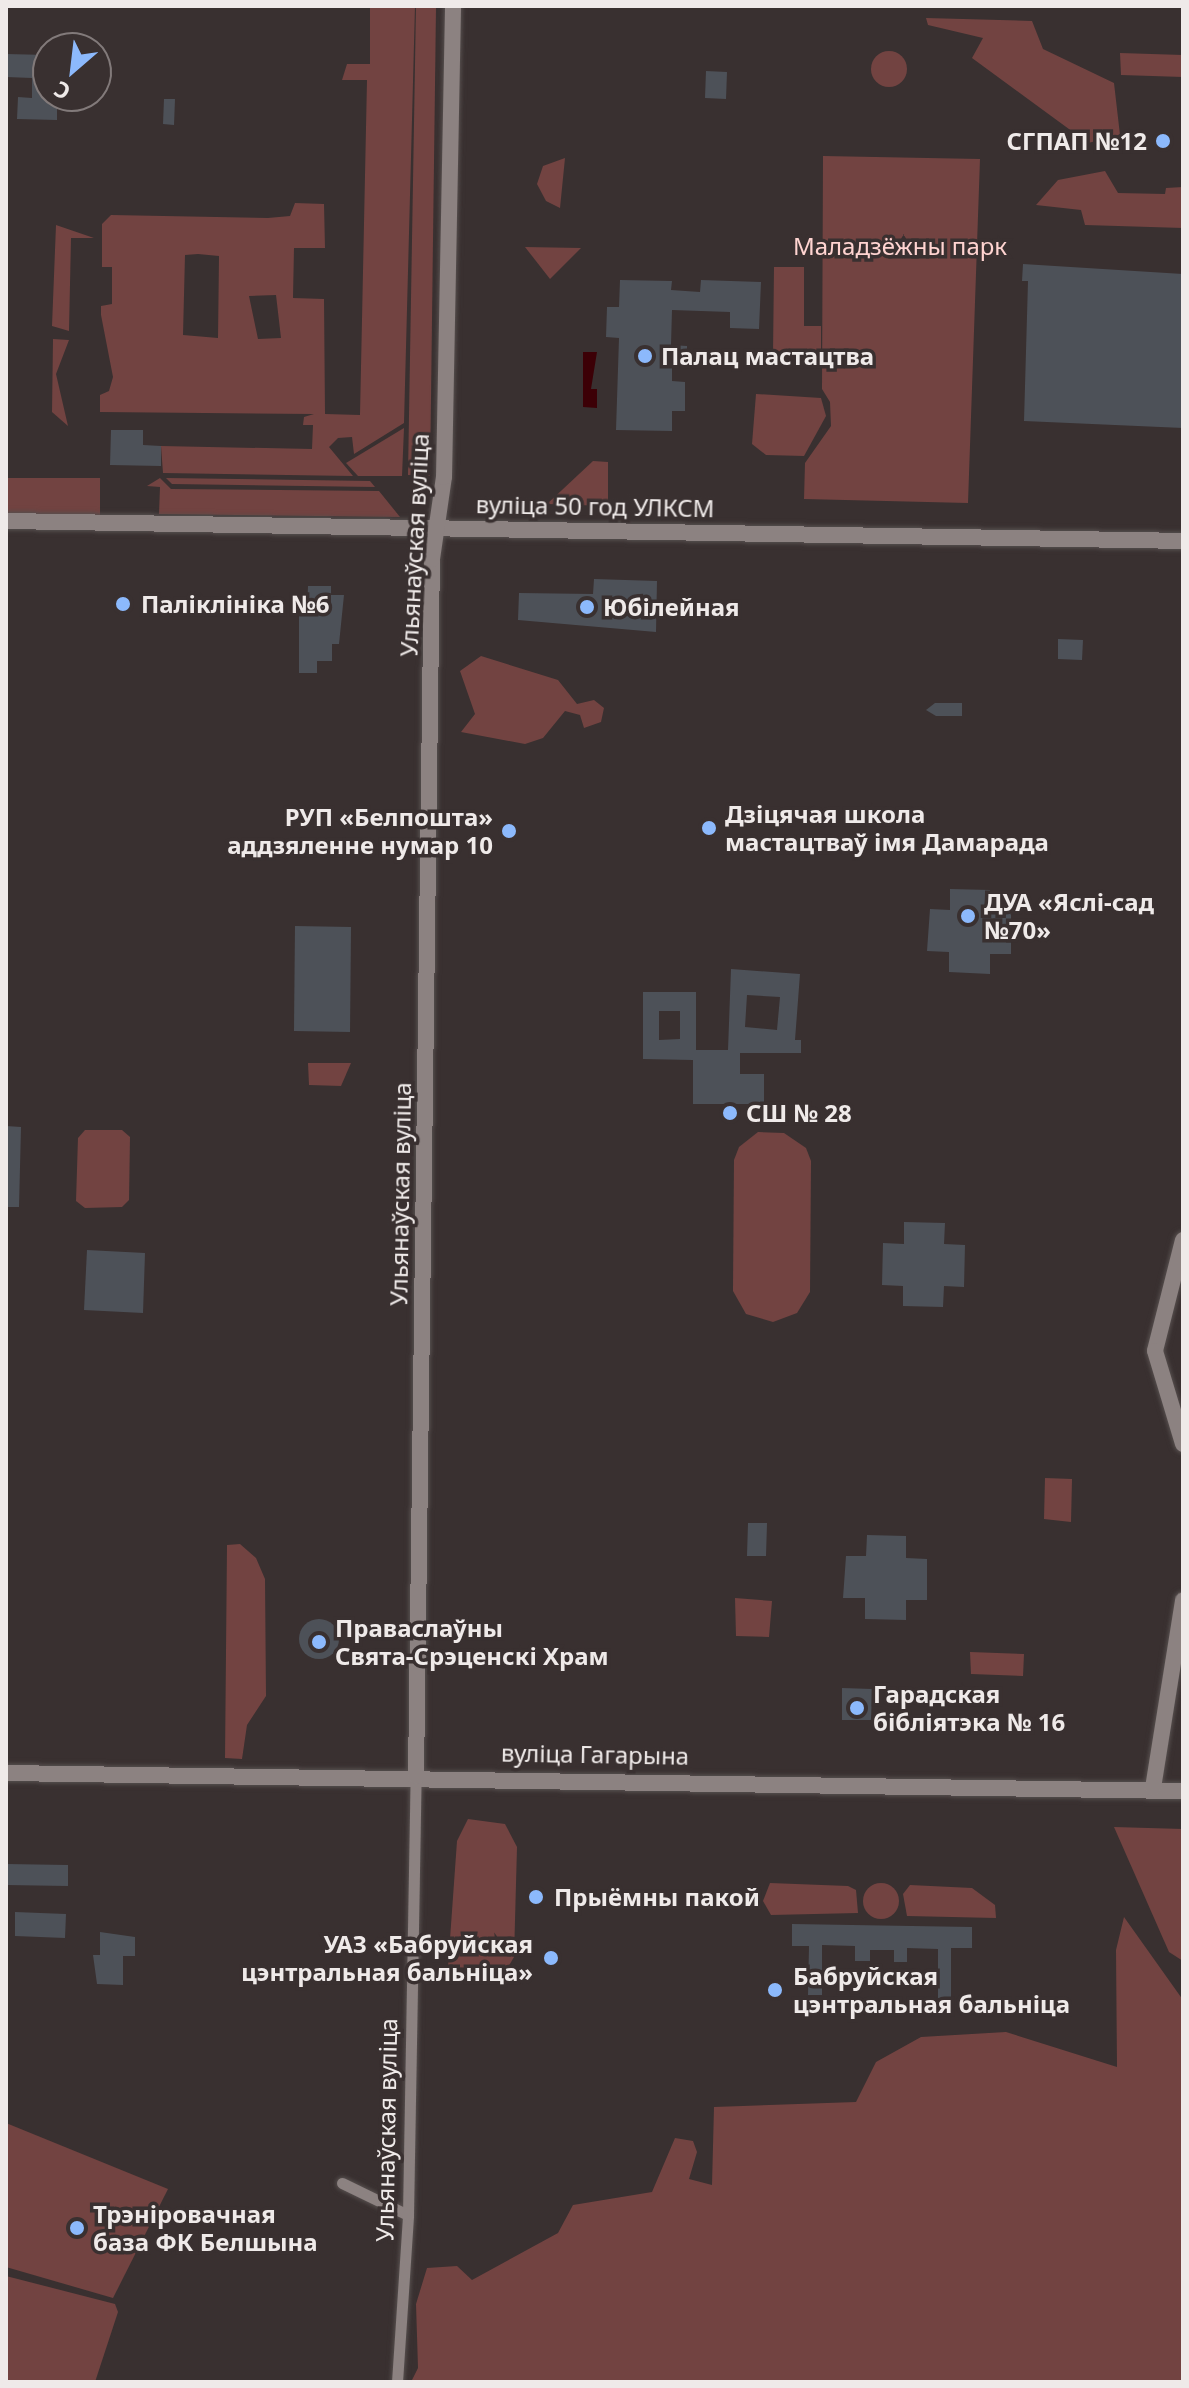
<!DOCTYPE html>
<meta charset="utf-8">
<style>
body{margin:0}
#map{position:relative;width:1189px;height:2388px;overflow:hidden;background:#393030;font-family:"Noto Sans",sans-serif}
div>[style]{position:absolute}
[style*='--x']{left:calc(var(--x)*1px);top:calc(var(--y)*1px);width:calc(var(--w)*1px);rotate:calc(var(--a)*1deg)}
.green>*{inset:0;background:#724341}
.round{border-radius:50%}
.water>*{inset:0;background:#3c0006}
.building>*{inset:0;background:#4d5158}
.roads{filter:drop-shadow(0 0 2px #564f4e) drop-shadow(0 0 2px #564f4e)}
.street>*{height:11px;margin:-5.5px;padding:0 5.5px;transform-origin:5.5px;border-radius:5.5px;background:#8c8281}
.secondary>*{height:16px;margin:-8px;padding:0 8px;transform-origin:8px;border-radius:8px;background:#8c8281}
.dots>*{width:22px;height:22px;translate:-50% -50%;box-sizing:border-box;border:4px solid #393030;border-radius:50%}
span{translate:-50% -50%;white-space:nowrap;text-align:center;line-height:1.15;-webkit-text-stroke:7px #393030;paint-order:stroke}
.poi-label{font-size:24px;color:#efeae9;font-weight:700}
.right{translate:-100% -50%;text-align:right}
.left{translate:0 -50%;text-align:left}
.park-label{font-size:24px;color:#ffd4d1}
.street-label{font-size:24px;color:#efeae9}
.frame{position:absolute;inset:0;border:8px solid #efeae9;pointer-events:none}
.north{position:absolute;left:32px;top:32px;width:80px;height:80px;box-sizing:border-box;background:#393030;border:2px solid #827a7a;border-radius:50%;rotate:208deg;font-size:22px;font-weight:700;line-height:32px;text-align:center;color:#efeae9}
.north::after{content:'';display:block;margin:auto;width:28px;height:36px;background:#8cb9fc;clip-path:polygon(50% 0,100% 100%,50% 72%,0 100%)}
</style>
<div id="map">
<div class="green">
<i style="clip-path:polygon(evenodd,370px 6px,415px 6px,404px 423px,354px 454px,352px 437px,338px 438px,329px 447px,353px 476px,163px 473px,161px 446px,312px 449px,313px 425px,303px 425px,304px 417px,314px 414px,100px 412px,100px 395px,109px 391px,113px 377px,101px 315px,101px 306px,112px 304px,112px 267px,102px 267px,102px 224px,111px 215px,268px 218px,290px 216px,295px 203px,324px 204px,325px 248px,294px 248px,293px 298px,324px 299px,325px 414px,360px 415px,367px 80px,342px 80px,347px 64px,370px 64px,370px 6px,198px 254px,219px 256px,218px 338px,183px 335px,185px 255px,198px 254px,370px 6px,276px 295px,281px 338px,258px 339px,249px 296px,276px 295px)"></i>
<i style="clip-path:polygon(416px 6px,436px 6px,430px 476px,408px 475px)"></i>
<i style="clip-path:polygon(926px 18px,1032px 21px,1043px 49px,1114px 83px,1120px 135px,1088px 143px,972px 58px,983px 38px,928px 25px)"></i>
<i class="round" style="left:871px;top:51px;width:36px;height:36px"></i>
<i style="clip-path:polygon(1120px 53px,1183px 55px,1183px 77px,1121px 75px)"></i>
<i style="clip-path:polygon(823px 156px,980px 159px,968px 503px,804px 499px,805px 463px,831px 426px,830px 402px,822px 389px)"></i>
<i style="clip-path:polygon(565px 158px,560px 208px,546px 201px,537px 184px,543px 166px)"></i>
<i style="clip-path:polygon(1105px 171px,1118px 193px,1165px 194px,1166px 188px,1183px 187px,1183px 228px,1085px 225px,1081px 210px,1036px 205px,1058px 180px)"></i>
<i style="clip-path:polygon(56px 225px,94px 238px,71px 238px,69px 331px,52px 326px)"></i>
<i style="clip-path:polygon(525px 247px,581px 248px,550px 279px)"></i>
<i style="clip-path:polygon(774px 267px,804px 267px,804px 326px,821px 326px,821px 354px,773px 354px)"></i>
<i style="clip-path:polygon(53px 339px,69px 340px,56px 374px,68px 426px,52px 412px)"></i>
<i style="clip-path:polygon(756px 394px,821px 398px,826px 416px,804px 456px,766px 455px,752px 444px)"></i>
<i style="clip-path:polygon(404px 428px,402px 476px,358px 476px,346px 463px)"></i>
<i style="clip-path:polygon(593px 461px,608px 462px,608px 506px,547px 504px)"></i>
<i style="clip-path:polygon(6px 478px,100px 478px,100px 523px,6px 521px)"></i>
<i style="clip-path:polygon(160px 478px,171px 489px,379px 491px,400px 517px,159px 514px,160px 487px,147px 486px)"></i>
<i style="clip-path:polygon(166px 478px,370px 481px,375px 487px,172px 484px)"></i>
<i style="clip-path:polygon(481px 656px,558px 680px,577px 704px,594px 700px,604px 708px,601px 722px,584px 728px,580px 715px,565px 711px,543px 738px,525px 744px,461px 732px,475px 714px,460px 671px)"></i>
<i style="clip-path:polygon(308px 1063px,351px 1063px,341px 1086px,309px 1085px)"></i>
<i style="clip-path:polygon(85px 1130px,122px 1130px,130px 1137px,129px 1200px,122px 1207px,85px 1208px,76px 1201px,78px 1138px)"></i>
<i style="clip-path:polygon(758px 1132px,784px 1133px,806px 1148px,811px 1161px,810px 1292px,797px 1313px,773px 1322px,746px 1314px,733px 1291px,734px 1160px,739px 1147px)"></i>
<i style="clip-path:polygon(1045px 1478px,1072px 1479px,1071px 1522px,1044px 1519px)"></i>
<i style="clip-path:polygon(240px 1544px,256px 1558px,265px 1579px,266px 1696px,247px 1725px,242px 1759px,225px 1758px,227px 1545px)"></i>
<i style="clip-path:polygon(735px 1598px,772px 1601px,769px 1637px,736px 1636px)"></i>
<i style="clip-path:polygon(970px 1652px,1024px 1654px,1023px 1676px,971px 1674px)"></i>
<i style="clip-path:polygon(468px 1819px,505px 1824px,517px 1847px,514px 1957px,507px 1969px,448px 1967px,457px 1841px)"></i>
<i style="clip-path:polygon(1114px 1827px,1183px 1829px,1183px 1961px,1169px 1952px)"></i>
<i class="round" style="left:863px;top:1883px;width:36px;height:36px"></i>
<i style="clip-path:polygon(770px 1883px,848px 1886px,856px 1890px,858px 1913px,771px 1915px,763px 1901px)"></i>
<i style="clip-path:polygon(910px 1885px,972px 1888px,995px 1905px,996px 1918px,907px 1916px,903px 1894px)"></i>
<i style="clip-path:polygon(1124px 1917px,1183px 2000px,1183px 2382px,411px 2382px,418px 2368px,416px 2304px,427px 2268px,457px 2266px,472px 2280px,558px 2233px,573px 2205px,652px 2192px,675px 2138px,693px 2141px,697px 2152px,689px 2179px,712px 2185px,714px 2107px,856px 2102px,876px 2062px,921px 2037px,1006px 2032px,1117px 2067px,1116px 1950px)"></i>
<i style="clip-path:polygon(6px 2123px,168px 2189px,113px 2298px,6px 2267px)"></i>
<i style="clip-path:polygon(6px 2276px,115px 2304px,118px 2312px,95px 2382px,6px 2382px)"></i>
</div>
<div class="water">
<i style="clip-path:polygon(583px 352px,597px 352px,591px 389px,597px 389px,597px 408px,583px 407px)"></i>
</div>
<div class="building">
<i style="clip-path:polygon(6px 54px,48px 55px,44px 97px,57px 97px,57px 120px,17px 119px,18px 97px,32px 98px,32px 78px,6px 77px)"></i>
<i style="clip-path:polygon(706px 71px,727px 72px,726px 99px,705px 98px)"></i>
<i style="clip-path:polygon(164px 99px,175px 99px,174px 125px,163px 124px)"></i>
<i style="clip-path:polygon(1023px 264px,1183px 274px,1183px 428px,1024px 421px,1028px 281px,1022px 281px)"></i>
<i style="clip-path:polygon(620px 280px,672px 281px,671px 290px,700px 292px,701px 280px,761px 282px,759px 329px,730px 328px,730px 312px,672px 310px,671px 345px,687px 346px,687px 356px,672px 355px,672px 381px,685px 382px,685px 411px,672px 411px,672px 431px,616px 430px,619px 338px,606px 337px,607px 307px,619px 307px)"></i>
<i style="clip-path:polygon(111px 430px,143px 430px,143px 445px,161px 446px,161px 466px,110px 465px)"></i>
<i style="clip-path:polygon(594px 579px,657px 581px,656px 632px,518px 620px,519px 593px,593px 594px)"></i>
<i style="clip-path:polygon(308px 586px,331px 586px,331px 595px,344px 595px,339px 644px,332px 644px,332px 661px,317px 661px,317px 673px,299px 673px,299px 612px,307px 612px)"></i>
<i style="clip-path:polygon(1058px 639px,1083px 640px,1082px 660px,1058px 659px)"></i>
<i style="clip-path:polygon(935px 703px,962px 703px,962px 716px,936px 716px,926px 710px)"></i>
<i style="clip-path:polygon(950px 889px,990px 890px,990px 912px,1011px 912px,1011px 954px,990px 954px,990px 974px,949px 972px,949px 952px,927px 951px,930px 909px,950px 910px)"></i>
<i style="clip-path:polygon(295px 926px,351px 927px,350px 1032px,294px 1031px)"></i>
<i style="clip-path:polygon(evenodd,731px 969px,800px 974px,795px 1040px,801px 1040px,801px 1053px,740px 1053px,740px 1074px,764px 1074px,764px 1104px,693px 1104px,693px 1060px,643px 1059px,643px 992px,696px 992px,696px 1050px,728px 1050px,731px 969px,747px 995px,780px 997px,777px 1030px,745px 1027px,747px 995px,731px 969px,659px 1011px,680px 1011px,680px 1039px,659px 1040px,659px 1011px)"></i>
<i style="clip-path:polygon(6px 1126px,21px 1127px,19px 1207px,6px 1207px)"></i>
<i style="clip-path:polygon(904px 1222px,945px 1223px,944px 1244px,965px 1245px,964px 1287px,944px 1286px,943px 1307px,903px 1306px,903px 1286px,882px 1285px,883px 1243px,904px 1244px)"></i>
<i style="clip-path:polygon(87px 1250px,145px 1253px,143px 1313px,84px 1310px)"></i>
<i style="clip-path:polygon(748px 1523px,767px 1523px,766px 1556px,747px 1556px)"></i>
<i style="clip-path:polygon(867px 1535px,906px 1536px,906px 1558px,927px 1559px,927px 1600px,906px 1600px,906px 1620px,865px 1619px,865px 1598px,843px 1598px,846px 1556px,866px 1556px)"></i>
<i class="round" style="left:299px;top:1619px;width:40px;height:40px"></i>
<i style="clip-path:polygon(842px 1688px,872px 1689px,871px 1720px,842px 1720px)"></i>
<i style="clip-path:polygon(6px 1864px,68px 1865px,68px 1886px,6px 1885px)"></i>
<i style="clip-path:polygon(15px 1912px,66px 1914px,65px 1938px,15px 1936px)"></i>
<i style="clip-path:polygon(792px 1924px,972px 1927px,972px 1948px,951px 1948px,951px 1999px,938px 1998px,938px 1949px,907px 1948px,907px 1962px,894px 1962px,894px 1950px,870px 1950px,870px 1961px,855px 1961px,855px 1946px,822px 1945px,822px 1995px,808px 1995px,809px 1946px,792px 1946px)"></i>
<i style="clip-path:polygon(100px 1932px,135px 1937px,135px 1956px,123px 1956px,123px 1985px,97px 1984px,93px 1955px,100px 1955px)"></i>
</div>
<div class="roads">
<div class="street">
<i style="--x:342;--y:2183;--w:73;--a:25.9"></i>
<i style="--x:397;--y:2382;--w:167;--a:-86.2"></i>
<i style="--x:408;--y:2215;--w:439;--a:-89"></i>
</div>
<div class="secondary">
<i style="--x:6;--y:521;--w:1177;--a:0.97"></i>
<i style="--x:1183;--y:1240;--w:114;--a:104.2"></i>
<i style="--x:1155;--y:1351;--w:97;--a:73.2"></i>
<i style="--x:6;--y:1773;--w:1177;--a:0.88"></i>
<i style="--x:416;--y:1776;--w:1217;--a:-89.25"></i>
<i style="--x:432;--y:559;--w:83;--a:-81.7"></i>
<i style="--x:444;--y:477;--w:471;--a:-88.9"></i>
<i style="--x:1153;--y:1788;--w:190;--a:-80.9"></i>
</div>
</div>
<div class="dots">
<i style="left:1163px;top:141px;background:#8cb9fc"></i>
<i style="left:645px;top:356px;background:#8cb9fc"></i>
<i style="left:123px;top:604px;background:#8cb9fc"></i>
<i style="left:587px;top:607px;background:#8cb9fc"></i>
<i style="left:709px;top:828px;background:#8cb9fc"></i>
<i style="left:509px;top:831px;background:#8cb9fc"></i>
<i style="left:968px;top:916px;background:#8cb9fc"></i>
<i style="left:730px;top:1113px;background:#8cb9fc"></i>
<i style="left:319px;top:1642px;background:#8cb9fc"></i>
<i style="left:857px;top:1708px;background:#8cb9fc"></i>
<i style="left:536px;top:1897px;background:#8cb9fc"></i>
<i style="left:551px;top:1958px;background:#8cb9fc"></i>
<i style="left:775px;top:1990px;background:#8cb9fc"></i>
<i style="left:77px;top:2228px;background:#8cb9fc"></i>
</div>
<div class="poi-label">
<span class="right" style="left:1147px;top:141px">СГПАП №12</span>
<span class="left" style="left:661px;top:356px">Палац мастацтва</span>
<span class="left" style="left:141px;top:604px">Паліклініка №6</span>
<span class="left" style="left:603px;top:607px">Юбілейная</span>
<span class="left" style="left:725px;top:828px">Дзіцячая школа<br>мастацтваў імя Дамарада</span>
<span class="right" style="left:493px;top:831px">РУП «Белпошта»<br>аддзяленне нумар 10</span>
<span class="left" style="left:984px;top:916px">ДУА «Яслі-сад<br>№70»</span>
<span class="left" style="left:746px;top:1113px">СШ № 28</span>
<span class="left" style="left:335px;top:1642px">Праваслаўны<br>Свята-Срэценскі Храм</span>
<span class="left" style="left:873px;top:1708px">Гарадская<br>бібліятэка № 16</span>
<span class="left" style="left:554px;top:1897px">Прыёмны пакой</span>
<span class="right" style="left:533px;top:1958px">УАЗ «Бабруйская<br>цэнтральная бальніца»</span>
<span class="left" style="left:793px;top:1990px">Бабруйская<br>цэнтральная бальніца</span>
<span class="left" style="left:93px;top:2228px">Трэніровачная<br>база ФК Белшына</span>
</div>
<div class="park-label">
<span style="left:900px;top:246px">Маладзёжны парк</span>
</div>
<div class="street-label">
<span style="left:595px;top:506px;rotate:1deg">вуліца 50 год УЛКСМ</span>
<span style="left:414px;top:545px;rotate:-87deg">Ульянаўская вуліца</span>
<span style="left:400px;top:1194px;rotate:-89deg">Ульянаўская вуліца</span>
<span style="left:595px;top:1754px;rotate:1deg">вуліца Гагарына</span>
<span style="left:386px;top:2130px;rotate:-89deg">Ульянаўская вуліца</span>
</div>
<div class="frame"></div>
<div class="north">С</div>
</div>
